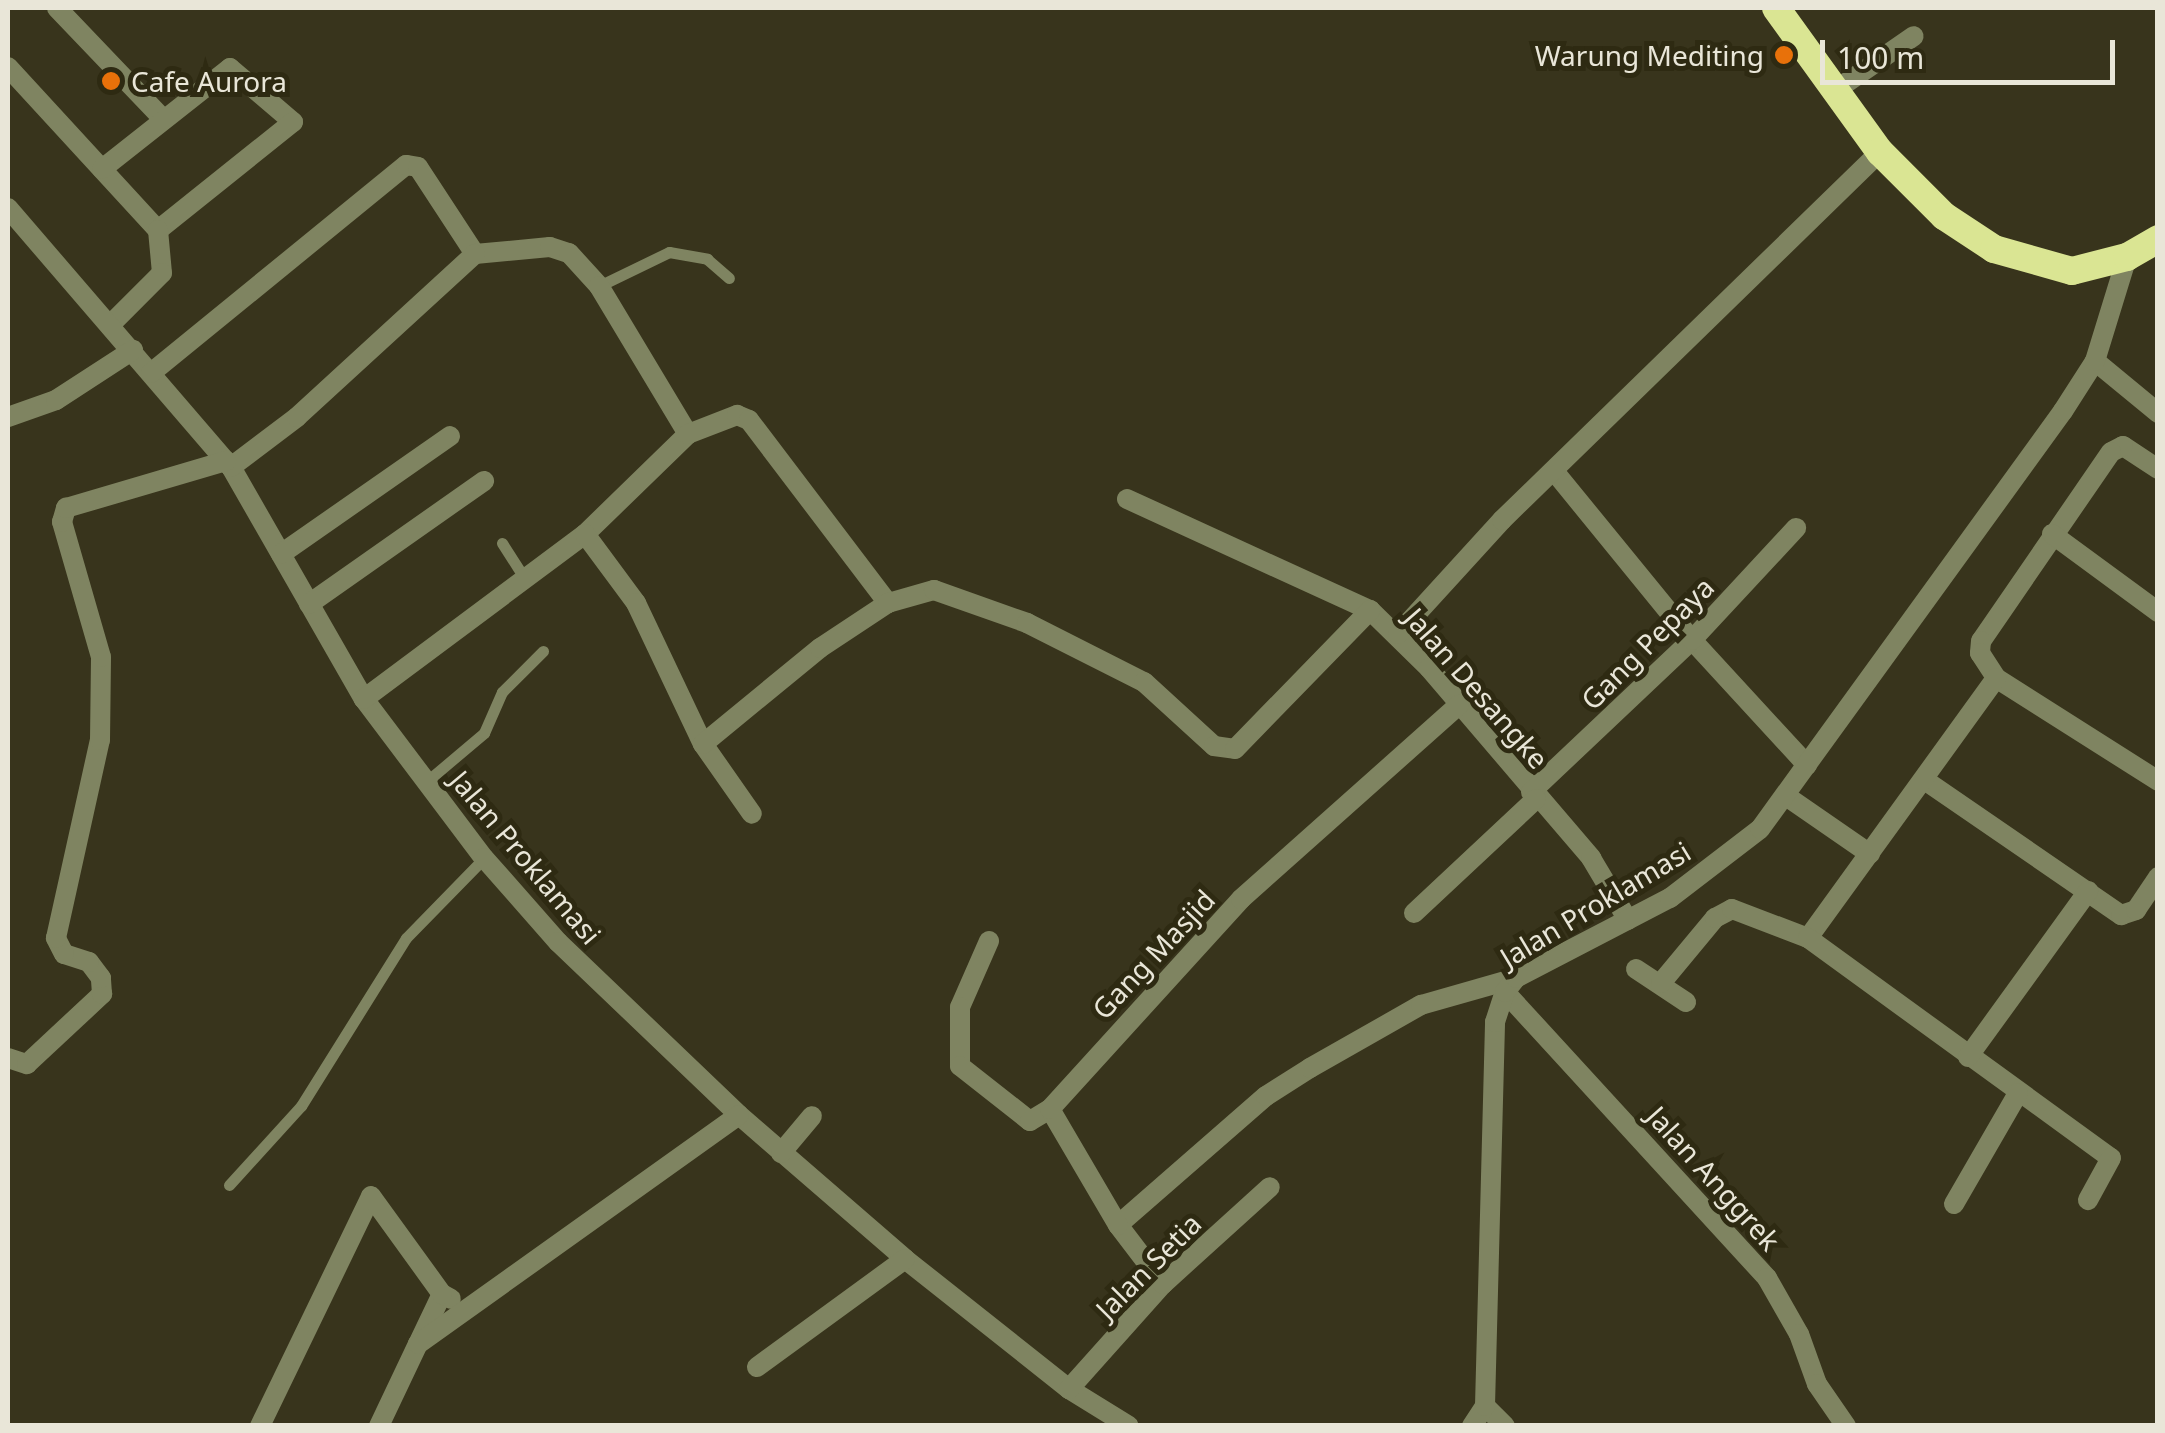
<!DOCTYPE html>
<style>
body{margin:0}
#map{position:relative;width:2165px;height:1433px;overflow:hidden;background:#38341c;font-family:"Noto Sans",sans-serif}
div>[style]{position:absolute}
[style*='--x']{left:calc(var(--x)*1px);top:calc(var(--y)*1px);width:calc(var(--w)*1px);rotate:calc(var(--a)*1deg)}
.service>*{height:11px;margin:-5.5px;padding:0 5.5px;transform-origin:5.5px;border-radius:5.5px;background:#7f8461}
.minor>*{height:20px;margin:-10px;padding:0 10px;transform-origin:10px;border-radius:10px;background:#7f8461}
.trunk>*{height:28px;margin:-14px;padding:0 14px;transform-origin:14px;border-radius:14px;background:#dae593}
.dots>*{width:28px;height:28px;translate:-50% -50%;box-sizing:border-box;border:5px solid #2e2a12;border-radius:50%}
span{translate:-50% -50%;white-space:nowrap;text-align:center;line-height:1.15;-webkit-text-stroke:10px #2e2a12;paint-order:stroke}
.poi-label{font-size:28px;color:#e9e6d8}
.right{translate:-100% -50%;text-align:right}
.left{translate:0 -50%;text-align:left}
.street-label{font-size:28px;color:#e9e6d8}
.frame{position:absolute;inset:0;border:10px solid #e9e6d8;pointer-events:none}
.scale{position:absolute;left:1820px;top:40px;width:295px;height:45px;box-sizing:border-box;border:5px solid #e9e6d8;border-top:0;padding-left:12px;font-size:30px;line-height:35px;white-space:nowrap;color:#e9e6d8;-webkit-text-stroke:8px #2e2a12;paint-order:stroke}
</style>
<div id="map">
<div class="service">
<i style="--x:599;--y:286;--w:78;--a:-25.9"></i>
<i style="--x:669;--y:252;--w:39;--a:10"></i>
<i style="--x:707;--y:259;--w:29;--a:41"></i>
<i style="--x:502;--y:543;--w:43;--a:57.4"></i>
<i style="--x:426;--y:782;--w:76;--a:-40.2"></i>
<i style="--x:484;--y:733;--w:45;--a:-66.3"></i>
<i style="--x:502;--y:692;--w:58;--a:-45"></i>
<i style="--x:229;--y:1185;--w:107;--a:-47.7"></i>
<i style="--x:301;--y:1106;--w:198;--a:-58"></i>
<i style="--x:406;--y:938;--w:112;--a:-45.7"></i>
</div>
<div class="minor">
<i style="--x:57;--y:8;--w:152;--a:46.3"></i>
<i style="--x:8;--y:67;--w:222;--a:47.4"></i>
<i style="--x:1833;--y:92;--w:98;--a:-34.7"></i>
<i style="--x:102;--y:169;--w:163;--a:-38.3"></i>
<i style="--x:230;--y:68;--w:83;--a:40.6"></i>
<i style="--x:293;--y:122;--w:173;--a:141.3"></i>
<i style="--x:158;--y:230;--w:43;--a:84.7"></i>
<i style="--x:162;--y:273;--w:74;--a:135"></i>
<i style="--x:8;--y:208;--w:342;--a:49.3"></i>
<i style="--x:231;--y:467;--w:267;--a:60.2"></i>
<i style="--x:364;--y:699;--w:199;--a:53"></i>
<i style="--x:484;--y:858;--w:112;--a:48.6"></i>
<i style="--x:558;--y:942;--w:250;--a:43.7"></i>
<i style="--x:739;--y:1115;--w:220;--a:40.9"></i>
<i style="--x:905;--y:1259;--w:209;--a:38.4"></i>
<i style="--x:1069;--y:1389;--w:70;--a:31.7"></i>
<i style="--x:2095;--y:361;--w:82;--a:39.5"></i>
<i style="--x:151;--y:373;--w:329;--a:-39.2"></i>
<i style="--x:406;--y:165;--w:12;--a:9"></i>
<i style="--x:418;--y:167;--w:104;--a:56.8"></i>
<i style="--x:475;--y:254;--w:75;--a:-5.3"></i>
<i style="--x:550;--y:247;--w:20;--a:18"></i>
<i style="--x:569;--y:253;--w:45;--a:47.7"></i>
<i style="--x:599;--y:286;--w:173;--a:59"></i>
<i style="--x:688;--y:434;--w:144;--a:135.8"></i>
<i style="--x:585;--y:534;--w:276;--a:143.3"></i>
<i style="--x:8;--y:417;--w:51;--a:-19.5"></i>
<i style="--x:56;--y:400;--w:92;--a:-33"></i>
<i style="--x:688;--y:434;--w:53;--a:-21.2"></i>
<i style="--x:737;--y:415;--w:13;--a:23"></i>
<i style="--x:749;--y:420;--w:230;--a:52.8"></i>
<i style="--x:231;--y:467;--w:83;--a:-37.1"></i>
<i style="--x:297;--y:417;--w:241;--a:-42.5"></i>
<i style="--x:2158;--y:469;--w:42;--a:-146.7"></i>
<i style="--x:2123;--y:446;--w:13;--a:153"></i>
<i style="--x:2111;--y:452;--w:229;--a:124.5"></i>
<i style="--x:1981;--y:641;--w:12;--a:95"></i>
<i style="--x:1980;--y:653;--w:30;--a:57"></i>
<i style="--x:1996;--y:678;--w:192;--a:32.4"></i>
<i style="--x:1554;--y:471;--w:218;--a:50.8"></i>
<i style="--x:1692;--y:640;--w:170;--a:47.4"></i>
<i style="--x:1127;--y:499;--w:267;--a:24.6"></i>
<i style="--x:1370;--y:610;--w:83;--a:44.5"></i>
<i style="--x:1429;--y:668;--w:250;--a:49.5"></i>
<i style="--x:1591;--y:858;--w:72;--a:59.2"></i>
<i style="--x:585;--y:534;--w:86;--a:53.5"></i>
<i style="--x:636;--y:603;--w:156;--a:64.6"></i>
<i style="--x:703;--y:744;--w:85;--a:55"></i>
<i style="--x:2052;--y:534;--w:132;--a:36.3"></i>
<i style="--x:281;--y:554;--w:206;--a:-34.9"></i>
<i style="--x:309;--y:604;--w:214;--a:-35.1"></i>
<i style="--x:1398;--y:634;--w:154;--a:-47.6"></i>
<i style="--x:1502;--y:520;--w:528;--a:-44.23"></i>
<i style="--x:703;--y:744;--w:151;--a:-39.4"></i>
<i style="--x:820;--y:648;--w:82;--a:-33.5"></i>
<i style="--x:888;--y:603;--w:48;--a:-15.8"></i>
<i style="--x:934;--y:590;--w:99;--a:19.5"></i>
<i style="--x:1027;--y:623;--w:131;--a:26.8"></i>
<i style="--x:1144;--y:682;--w:95;--a:42.4"></i>
<i style="--x:1214;--y:746;--w:21;--a:8"></i>
<i style="--x:1235;--y:749;--w:194;--a:-45.8"></i>
<i style="--x:1926;--y:781;--w:237;--a:34.5"></i>
<i style="--x:2121;--y:915;--w:16;--a:-18"></i>
<i style="--x:2136;--y:910;--w:40;--a:-56"></i>
<i style="--x:1531;--y:792;--w:221;--a:-43.4"></i>
<i style="--x:1692;--y:640;--w:153;--a:-47.1"></i>
<i style="--x:1786;--y:796;--w:102;--a:34.6"></i>
<i style="--x:1414;--y:913;--w:167;--a:-43.1"></i>
<i style="--x:1808;--y:938;--w:321;--a:-54.1"></i>
<i style="--x:989;--y:941;--w:72;--a:113.7"></i>
<i style="--x:960;--y:1007;--w:59;--a:90"></i>
<i style="--x:960;--y:1066;--w:89;--a:38.2"></i>
<i style="--x:1030;--y:1121;--w:23;--a:-31"></i>
<i style="--x:1636;--y:969;--w:60;--a:33.4"></i>
<i style="--x:1661;--y:983;--w:85;--a:-50.3"></i>
<i style="--x:1715;--y:918;--w:19;--a:-28"></i>
<i style="--x:1732;--y:909;--w:81;--a:20.9"></i>
<i style="--x:1808;--y:938;--w:374;--a:36"></i>
<i style="--x:2111;--y:1158;--w:48;--a:118.7"></i>
<i style="--x:1505;--y:992;--w:388;--a:47.5"></i>
<i style="--x:1767;--y:1278;--w:64;--a:60.3"></i>
<i style="--x:1799;--y:1334;--w:53;--a:70.2"></i>
<i style="--x:1817;--y:1384;--w:51;--a:55.4"></i>
<i style="--x:1968;--y:1057;--w:205;--a:-54.1"></i>
<i style="--x:8;--y:1058;--w:20;--a:18"></i>
<i style="--x:27;--y:1064;--w:103;--a:-43"></i>
<i style="--x:102;--y:994;--w:16;--a:-94"></i>
<i style="--x:101;--y:978;--w:20;--a:-127"></i>
<i style="--x:89;--y:962;--w:26;--a:-162"></i>
<i style="--x:64;--y:954;--w:18;--a:-117"></i>
<i style="--x:56;--y:938;--w:203;--a:-77.5"></i>
<i style="--x:100;--y:740;--w:83;--a:-89.3"></i>
<i style="--x:101;--y:657;--w:141;--a:-106.1"></i>
<i style="--x:62;--y:522;--w:15;--a:-74"></i>
<i style="--x:66;--y:508;--w:167;--a:-16.4"></i>
<i style="--x:781;--y:1153;--w:48;--a:-50"></i>
<i style="--x:1954;--y:1204;--w:128;--a:-60"></i>
<i style="--x:1118;--y:1225;--w:196;--a:-41.1"></i>
<i style="--x:1266;--y:1096;--w:52;--a:-32.5"></i>
<i style="--x:1310;--y:1068;--w:128;--a:-29.6"></i>
<i style="--x:1421;--y:1005;--w:99;--a:-15.9"></i>
<i style="--x:1163;--y:1284;--w:74;--a:-127.3"></i>
<i style="--x:1118;--y:1225;--w:134;--a:-120.4"></i>
<i style="--x:1050;--y:1109;--w:284;--a:-47.7"></i>
<i style="--x:1241;--y:899;--w:292;--a:-41.7"></i>
<i style="--x:418;--y:1344;--w:55;--a:-64.4"></i>
<i style="--x:442;--y:1294;--w:10;--a:29"></i>
<i style="--x:757;--y:1367;--w:183;--a:-36.1"></i>
<i style="--x:1069;--y:1389;--w:141;--a:-48.2"></i>
<i style="--x:1163;--y:1284;--w:144;--a:-42.2"></i>
<i style="--x:1485;--y:1406;--w:28;--a:45"></i>
<i style="--x:260;--y:1426;--w:255;--a:-64.2"></i>
<i style="--x:371;--y:1196;--w:121;--a:54.1"></i>
<i style="--x:379;--y:1426;--w:91;--a:-64.6"></i>
<i style="--x:418;--y:1344;--w:394;--a:-35.5"></i>
<i style="--x:1472;--y:1426;--w:24;--a:-57"></i>
<i style="--x:1485;--y:1406;--w:384;--a:-88.5"></i>
<i style="--x:1495;--y:1022;--w:32;--a:-72"></i>
<i style="--x:1505;--y:992;--w:18;--a:-52"></i>
<i style="--x:1516;--y:978;--w:174;--a:-27.5"></i>
<i style="--x:1670;--y:898;--w:113;--a:-37.5"></i>
<i style="--x:1760;--y:829;--w:516;--a:-54.06"></i>
<i style="--x:2063;--y:411;--w:59;--a:-57.4"></i>
<i style="--x:2095;--y:361;--w:109;--a:-72.9"></i>
</div>
<div class="trunk">
<i style="--x:1776;--y:8;--w:178;--a:54.2"></i>
<i style="--x:1880;--y:152;--w:91;--a:45"></i>
<i style="--x:1944;--y:216;--w:60;--a:33.4"></i>
<i style="--x:1994;--y:249;--w:81;--a:15.8"></i>
<i style="--x:2072;--y:271;--w:57;--a:-14.3"></i>
<i style="--x:2127;--y:257;--w:36;--a:-30"></i>
</div>
<div class="dots">
<i style="left:1784px;top:55px;background:#e8710a"></i>
<i style="left:111px;top:81px;background:#e8710a"></i>
</div>
<div class="poi-label">
<span class="right" style="left:1764px;top:55px">Warung Mediting</span>
<span class="left" style="left:131px;top:81px">Cafe Aurora</span>
</div>
<div class="street-label">
<span style="left:1647px;top:643px;rotate:-45deg">Gang Pepaya</span>
<span style="left:1477px;top:688px;rotate:49deg">Jalan Desangke</span>
<span style="left:526px;top:857px;rotate:50deg">Jalan Proklamasi</span>
<span style="left:1595px;top:904px;rotate:-31deg">Jalan Proklamasi</span>
<span style="left:1153px;top:954px;rotate:-47deg">Gang Masjid</span>
<span style="left:1714px;top:1178px;rotate:48deg">Jalan Anggrek</span>
<span style="left:1148px;top:1266px;rotate:-45deg">Jalan Setia</span>
</div>
<div class="frame"></div>
<div class="scale">100 m</div>
</div>
